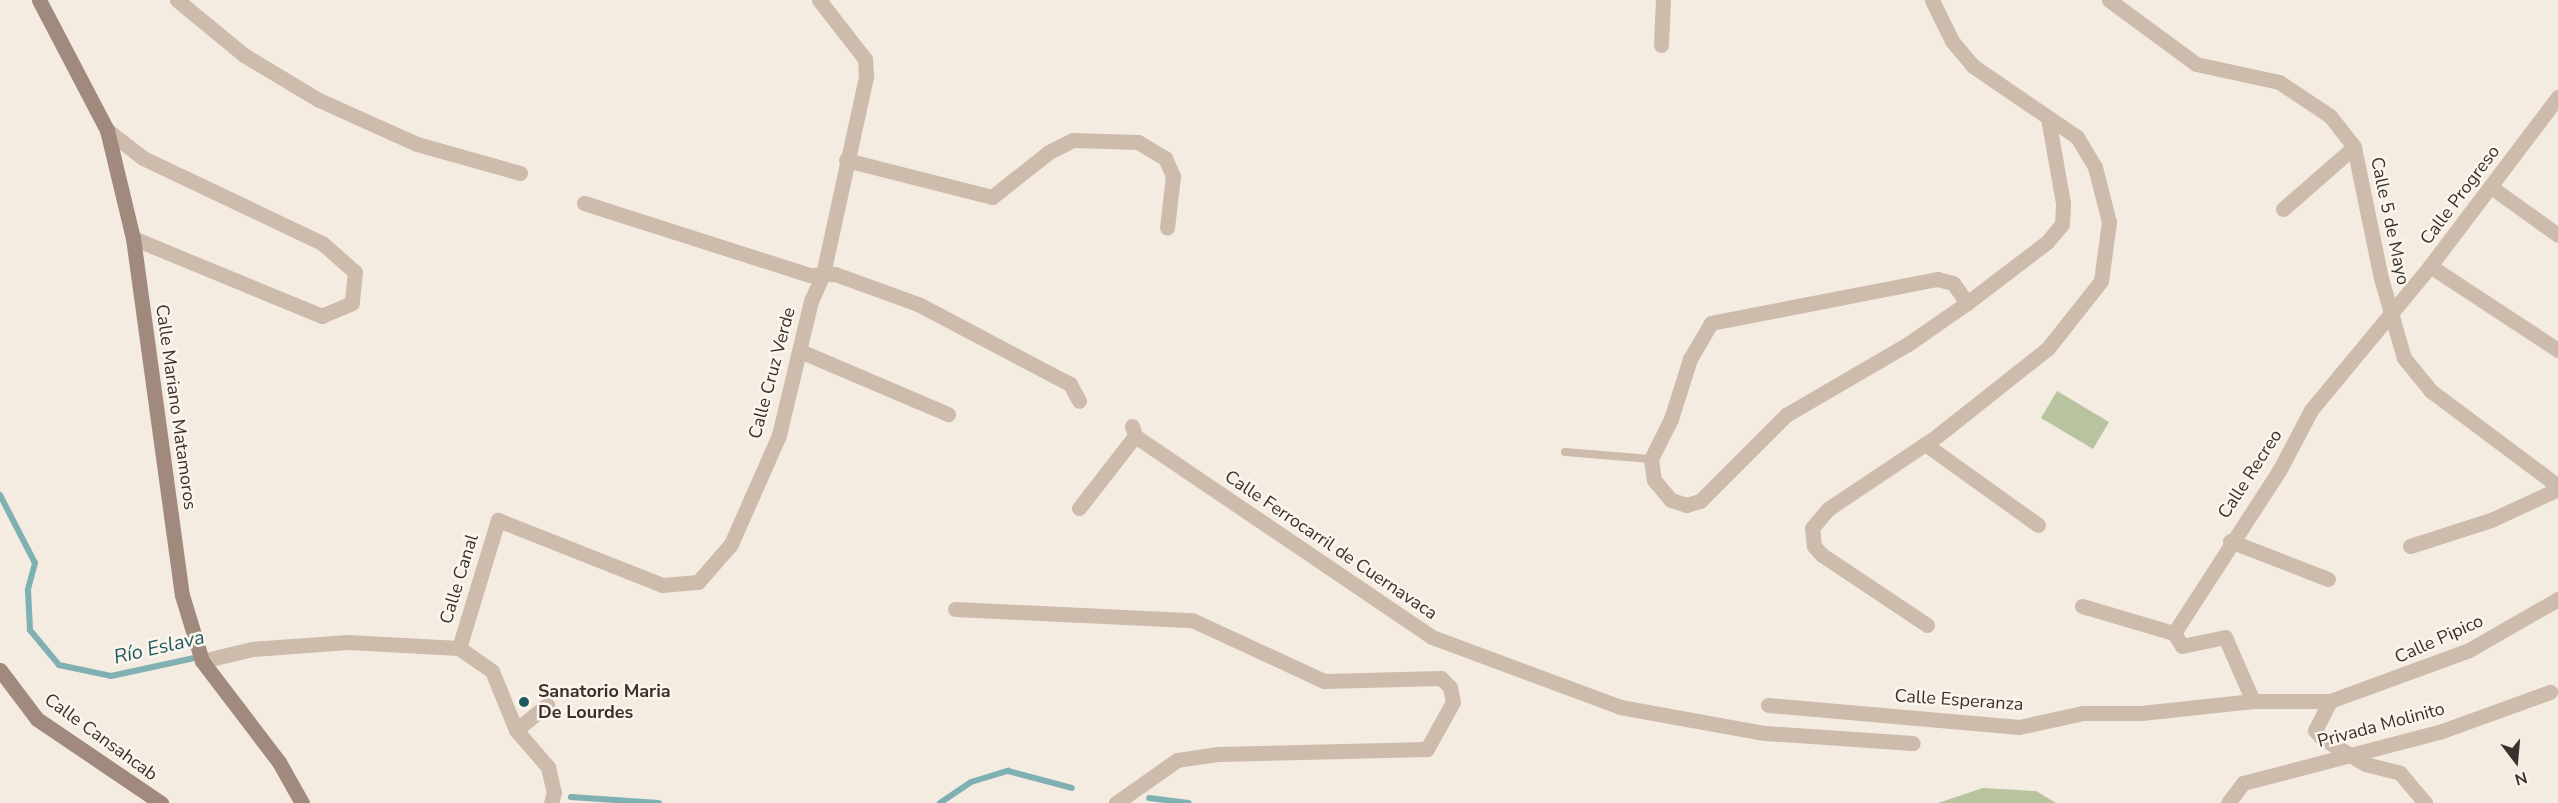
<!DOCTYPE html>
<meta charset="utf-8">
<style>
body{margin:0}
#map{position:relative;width:2558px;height:803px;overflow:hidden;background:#f4ebe1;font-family:"Nunito Sans",sans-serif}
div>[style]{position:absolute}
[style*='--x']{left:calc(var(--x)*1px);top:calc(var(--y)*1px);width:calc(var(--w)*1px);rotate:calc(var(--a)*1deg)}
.green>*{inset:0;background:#b8c4a0}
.stream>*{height:6px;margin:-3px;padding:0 3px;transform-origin:3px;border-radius:3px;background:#7fb0b2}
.lane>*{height:8px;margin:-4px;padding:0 4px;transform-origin:4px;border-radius:4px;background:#cdbbac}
.street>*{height:15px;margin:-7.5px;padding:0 7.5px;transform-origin:7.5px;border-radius:7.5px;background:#cdbbac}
.secondary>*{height:15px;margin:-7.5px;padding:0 7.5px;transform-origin:7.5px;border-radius:7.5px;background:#a18a7d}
.dots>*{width:16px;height:16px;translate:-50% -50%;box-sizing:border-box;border:3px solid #fbf5ee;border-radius:50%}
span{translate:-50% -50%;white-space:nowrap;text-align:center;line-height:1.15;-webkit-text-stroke:5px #fbf5ee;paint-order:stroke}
.street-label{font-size:18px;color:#3b302b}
.poi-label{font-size:18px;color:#3b302b;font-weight:700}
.left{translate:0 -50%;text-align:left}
.water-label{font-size:20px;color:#1f5a5e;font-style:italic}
.north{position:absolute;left:2486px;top:731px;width:60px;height:60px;-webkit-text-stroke:4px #fbf5ee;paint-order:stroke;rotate:164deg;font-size:16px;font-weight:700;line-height:24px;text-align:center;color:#3b302b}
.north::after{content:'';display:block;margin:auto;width:21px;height:27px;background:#3b302b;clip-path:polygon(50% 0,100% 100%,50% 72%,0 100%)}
</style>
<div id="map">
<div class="green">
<i style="clip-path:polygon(2057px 391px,2109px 422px,2093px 449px,2041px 418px)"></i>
<i style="clip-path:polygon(1983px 788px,2036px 791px,2056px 803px,1938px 803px)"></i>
</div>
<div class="stream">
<i style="--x:0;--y:495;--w:76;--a:62.8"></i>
<i style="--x:35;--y:563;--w:28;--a:105"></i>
<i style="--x:28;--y:590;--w:40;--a:87.1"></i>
<i style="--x:30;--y:630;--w:45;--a:50.4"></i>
<i style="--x:59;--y:665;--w:53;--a:11.9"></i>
<i style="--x:111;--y:676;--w:90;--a:-12.2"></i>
<i style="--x:571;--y:797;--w:88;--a:3.9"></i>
<i style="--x:1149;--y:798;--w:40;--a:7.1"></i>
<i style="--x:940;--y:803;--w:37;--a:-34"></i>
<i style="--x:971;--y:782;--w:39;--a:-17"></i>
<i style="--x:1008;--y:771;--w:66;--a:14.9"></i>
</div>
<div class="lane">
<i style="--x:1565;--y:452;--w:86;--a:4.7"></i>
</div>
<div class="street">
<i style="--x:177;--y:0;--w:87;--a:39.4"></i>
<i style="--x:244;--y:55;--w:87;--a:31"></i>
<i style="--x:319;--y:100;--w:107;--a:24.2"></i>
<i style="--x:417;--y:144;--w:107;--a:15.7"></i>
<i style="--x:2109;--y:0;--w:108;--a:36.3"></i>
<i style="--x:2196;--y:64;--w:85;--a:12.2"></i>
<i style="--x:2279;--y:82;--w:61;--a:33.7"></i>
<i style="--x:2330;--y:116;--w:39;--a:52"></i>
<i style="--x:2354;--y:147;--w:134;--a:78.4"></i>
<i style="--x:2381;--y:278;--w:83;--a:74"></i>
<i style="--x:2404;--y:358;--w:43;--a:50.7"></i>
<i style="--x:2431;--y:391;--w:159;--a:36.8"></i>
<i style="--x:1661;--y:45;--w:45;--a:-87.5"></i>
<i style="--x:107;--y:130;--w:46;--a:37.9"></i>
<i style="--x:143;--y:158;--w:198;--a:25.4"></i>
<i style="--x:322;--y:243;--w:44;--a:41.3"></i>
<i style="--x:355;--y:272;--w:31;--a:96"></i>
<i style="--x:352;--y:303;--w:33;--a:157"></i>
<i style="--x:322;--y:316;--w:204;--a:-157.6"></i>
<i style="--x:846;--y:160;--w:151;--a:14.2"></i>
<i style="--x:992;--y:197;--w:73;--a:-38.3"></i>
<i style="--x:1049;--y:152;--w:27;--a:-27"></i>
<i style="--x:1073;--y:140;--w:65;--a:1.8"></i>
<i style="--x:1138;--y:142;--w:31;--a:31"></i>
<i style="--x:1165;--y:158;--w:20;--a:66"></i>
<i style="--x:1173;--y:176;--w:52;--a:96.6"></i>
<i style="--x:2491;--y:187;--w:82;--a:35.6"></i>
<i style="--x:584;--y:203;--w:237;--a:17.7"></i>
<i style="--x:810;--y:275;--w:25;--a:-2"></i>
<i style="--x:835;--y:274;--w:88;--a:19.9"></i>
<i style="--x:918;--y:304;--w:172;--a:27.8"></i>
<i style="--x:1070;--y:384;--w:19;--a:62"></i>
<i style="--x:2283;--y:209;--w:94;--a:-41.1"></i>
<i style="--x:2430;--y:266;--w:153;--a:33.3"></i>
<i style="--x:1967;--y:303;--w:24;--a:-125"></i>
<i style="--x:1953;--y:283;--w:16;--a:-166"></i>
<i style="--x:1937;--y:279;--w:230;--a:169"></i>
<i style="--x:1711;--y:323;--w:42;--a:120.3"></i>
<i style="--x:1690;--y:359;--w:63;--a:107.6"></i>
<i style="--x:1671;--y:419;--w:45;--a:116.6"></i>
<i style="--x:1651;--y:459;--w:21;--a:82"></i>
<i style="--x:1654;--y:480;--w:26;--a:50"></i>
<i style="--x:1671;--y:500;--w:16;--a:18"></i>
<i style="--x:1686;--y:505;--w:15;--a:-16"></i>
<i style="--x:1700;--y:501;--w:122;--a:-45"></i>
<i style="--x:1786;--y:415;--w:141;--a:-30.2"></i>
<i style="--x:1908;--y:344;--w:72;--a:-34.8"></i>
<i style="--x:1967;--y:303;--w:101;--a:-37.3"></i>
<i style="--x:2047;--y:242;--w:23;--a:-50"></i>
<i style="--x:2062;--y:224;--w:21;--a:-87"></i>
<i style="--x:2063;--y:203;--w:86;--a:-100"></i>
<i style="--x:800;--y:351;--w:161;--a:23.1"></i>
<i style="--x:1132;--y:426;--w:10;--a:73"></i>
<i style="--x:1135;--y:436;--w:359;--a:34.1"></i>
<i style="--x:1432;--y:637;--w:201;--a:20.4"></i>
<i style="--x:1620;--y:707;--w:147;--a:10.2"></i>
<i style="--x:1765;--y:733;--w:148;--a:3.9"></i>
<i style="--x:1925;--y:444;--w:139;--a:35.6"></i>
<i style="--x:1079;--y:508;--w:91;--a:-52.1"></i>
<i style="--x:2230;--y:541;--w:105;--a:21.2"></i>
<i style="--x:2410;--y:546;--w:85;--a:-17.8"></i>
<i style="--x:2491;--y:520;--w:74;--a:-24.8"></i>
<i style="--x:2082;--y:606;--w:96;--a:16.4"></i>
<i style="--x:2174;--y:633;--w:15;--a:58"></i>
<i style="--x:2182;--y:646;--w:44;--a:-11.8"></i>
<i style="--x:2225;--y:637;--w:70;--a:66.4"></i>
<i style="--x:955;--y:609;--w:237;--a:2.7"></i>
<i style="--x:1192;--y:620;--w:145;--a:24.8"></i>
<i style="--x:1324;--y:681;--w:117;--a:-1.5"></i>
<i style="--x:1441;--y:678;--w:13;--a:45"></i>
<i style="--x:1450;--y:687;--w:15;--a:79"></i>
<i style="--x:1453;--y:702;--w:54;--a:119"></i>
<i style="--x:1427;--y:749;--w:209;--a:178.6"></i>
<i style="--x:1218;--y:754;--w:41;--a:171.7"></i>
<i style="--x:1177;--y:760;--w:75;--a:144.8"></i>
<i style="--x:1927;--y:625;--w:126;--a:-146.3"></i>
<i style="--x:1822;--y:555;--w:12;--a:-132"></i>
<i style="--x:1814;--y:546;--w:18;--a:-96"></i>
<i style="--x:1812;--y:528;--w:25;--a:-50"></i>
<i style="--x:1828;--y:509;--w:131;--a:-33.8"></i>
<i style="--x:1937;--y:436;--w:142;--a:-38.4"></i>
<i style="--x:2048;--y:348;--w:85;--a:-51.7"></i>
<i style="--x:2101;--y:281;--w:60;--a:-82.3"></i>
<i style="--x:2109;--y:222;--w:57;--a:-104.3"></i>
<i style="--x:2095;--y:167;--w:35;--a:-121"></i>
<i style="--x:2077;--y:137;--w:126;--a:-145.7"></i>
<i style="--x:1973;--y:66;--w:33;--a:-130"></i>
<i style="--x:1952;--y:41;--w:46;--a:-116"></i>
<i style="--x:2174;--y:633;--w:193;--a:-57.1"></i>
<i style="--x:2279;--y:471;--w:69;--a:-62.3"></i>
<i style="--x:2311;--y:410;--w:187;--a:-50.4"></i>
<i style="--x:2430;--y:266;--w:212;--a:-52.9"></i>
<i style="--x:459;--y:648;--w:134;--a:-73.1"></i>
<i style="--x:498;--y:520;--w:176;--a:21.6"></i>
<i style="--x:662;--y:585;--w:36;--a:-5"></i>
<i style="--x:698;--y:582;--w:50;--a:-49"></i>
<i style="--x:731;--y:544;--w:119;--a:-66.2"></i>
<i style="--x:779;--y:435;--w:138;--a:-76.6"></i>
<i style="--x:811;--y:301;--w:30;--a:-66"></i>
<i style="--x:823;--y:274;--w:203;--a:-77.7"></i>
<i style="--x:866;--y:76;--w:17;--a:-93"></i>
<i style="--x:865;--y:59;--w:75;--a:-127.9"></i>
<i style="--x:202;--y:661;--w:51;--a:-13.5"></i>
<i style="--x:252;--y:649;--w:96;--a:-4.2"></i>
<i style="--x:348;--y:642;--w:111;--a:3.1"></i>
<i style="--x:459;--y:648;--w:40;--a:34.9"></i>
<i style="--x:492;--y:671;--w:64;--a:67.9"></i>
<i style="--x:516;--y:730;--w:49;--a:49.1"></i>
<i style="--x:548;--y:767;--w:26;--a:77"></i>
<i style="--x:554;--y:792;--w:11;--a:105"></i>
<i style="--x:2330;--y:701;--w:33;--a:117"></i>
<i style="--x:2315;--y:730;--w:11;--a:49"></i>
<i style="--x:2322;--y:738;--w:50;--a:31.2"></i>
<i style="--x:2365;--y:764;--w:36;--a:14"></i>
<i style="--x:2400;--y:773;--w:39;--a:50"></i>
<i style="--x:1768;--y:705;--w:252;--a:5"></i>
<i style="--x:2019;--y:727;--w:66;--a:-12.3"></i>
<i style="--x:2083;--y:713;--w:58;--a:0"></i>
<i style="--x:2141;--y:713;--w:113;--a:-6.1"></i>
<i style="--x:2253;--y:701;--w:77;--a:0"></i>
<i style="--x:2330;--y:701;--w:148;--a:-20.1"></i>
<i style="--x:2469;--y:650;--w:103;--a:-29.8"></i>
<i style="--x:516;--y:730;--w:40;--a:-39"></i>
<i style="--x:2228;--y:803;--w:25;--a:-53"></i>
<i style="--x:2243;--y:783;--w:206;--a:-14.6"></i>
<i style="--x:2442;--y:731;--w:115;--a:-19.9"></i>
</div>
<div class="secondary">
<i style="--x:39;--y:0;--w:147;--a:62.4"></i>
<i style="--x:107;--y:130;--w:111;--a:76.5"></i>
<i style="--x:133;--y:238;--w:360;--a:82.2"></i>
<i style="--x:182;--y:595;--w:69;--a:73.1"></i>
<i style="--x:202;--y:661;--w:127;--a:52.7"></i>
<i style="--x:279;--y:762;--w:47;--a:60.7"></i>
<i style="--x:0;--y:670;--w:61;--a:52.9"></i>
<i style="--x:37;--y:719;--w:150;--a:34.1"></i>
</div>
<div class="dots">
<i style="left:524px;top:702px;background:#1f5a5e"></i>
</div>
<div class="street-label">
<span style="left:2460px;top:195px;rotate:-53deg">Calle Progreso</span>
<span style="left:2390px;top:221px;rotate:78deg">Calle 5 de Mayo</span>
<span style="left:772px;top:373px;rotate:-75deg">Calle Cruz Verde</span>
<span style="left:176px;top:407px;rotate:82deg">Calle Mariano Matamoros</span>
<span style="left:2250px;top:474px;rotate:-57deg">Calle Recreo</span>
<span style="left:1331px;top:545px;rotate:34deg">Calle Ferrocarril de Cuernavaca</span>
<span style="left:459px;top:579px;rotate:-73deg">Calle Canal</span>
<span style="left:2439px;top:639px;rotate:-24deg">Calle Pipico</span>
<span style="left:1959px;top:700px;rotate:4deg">Calle Esperanza</span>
<span style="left:2381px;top:725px;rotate:-15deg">Privada Molinito</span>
<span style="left:101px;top:737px;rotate:36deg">Calle Cansahcab</span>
</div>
<div class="poi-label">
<span class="left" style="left:538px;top:702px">Sanatorio Maria<br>De Lourdes</span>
</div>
<div class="water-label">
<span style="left:159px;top:647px;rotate:-13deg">Río Eslava</span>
</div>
<div class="north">N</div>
</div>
